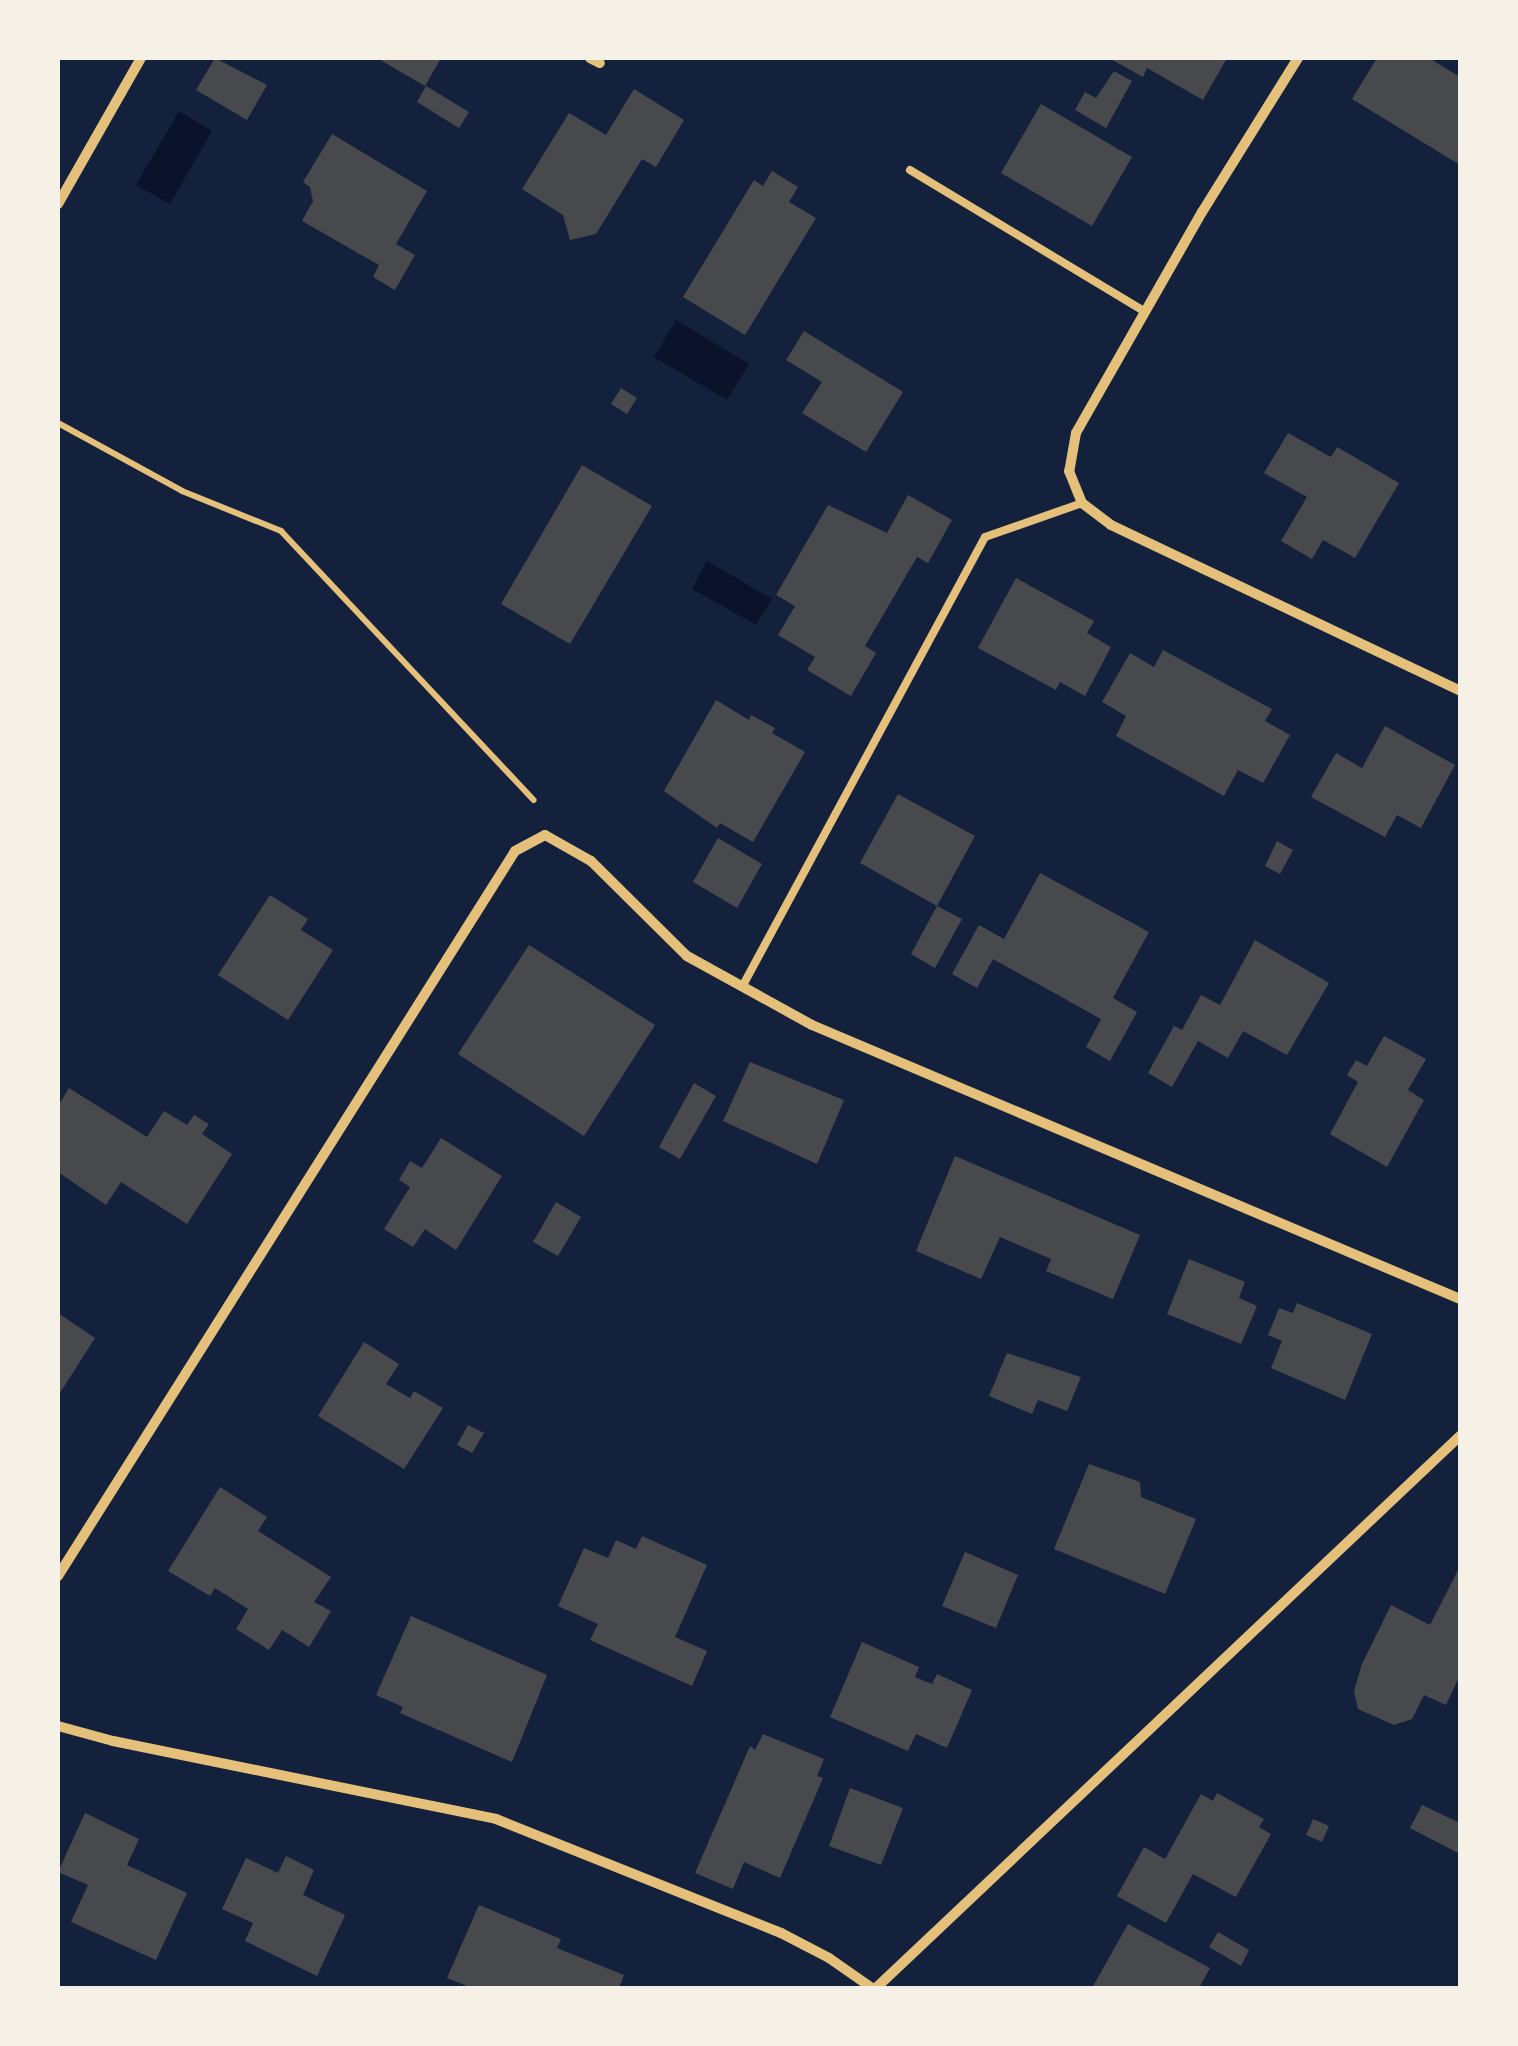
<!DOCTYPE html>
<style>
body{margin:0}
#map{position:relative;width:1518px;height:2046px;overflow:hidden;background:#14213d;font-family:Inter,sans-serif}
div>[style]{position:absolute}
[style*='--x']{left:calc(var(--x)*1px);top:calc(var(--y)*1px);width:calc(var(--w)*1px);rotate:calc(var(--a)*1deg)}
.water>*{inset:0;background:#0b132b}
.building>*{inset:0;background:#48494c}
.path>*{height:6px;margin:-3px;padding:0 3px;transform-origin:3px;border-radius:3px;background:#e5c07b}
.service>*{height:8px;margin:-4px;padding:0 4px;transform-origin:4px;border-radius:4px;background:#e5c07b}
.minor>*{height:10px;margin:-5px;padding:0 5px;transform-origin:5px;border-radius:5px;background:#e5c07b}
span{translate:-50% -50%;white-space:nowrap;text-align:center;line-height:1.15;-webkit-text-stroke:8px #f6f1e7;paint-order:stroke}
.frame{position:absolute;inset:0;border:60px solid #f6f1e7;pointer-events:none}
</style>
<div id="map">
<div class="water">
<i style="clip-path:polygon(179px 111px,212px 131px,170px 204px,136px 185px)"></i>
<i style="clip-path:polygon(676px 320px,749px 364px,727px 400px,654px 357px)"></i>
<i style="clip-path:polygon(707px 561px,772px 599px,756px 625px,692px 589px)"></i>
</div>
<div class="building">
<i style="clip-path:polygon(215px 58px,267px 85px,247px 120px,196px 90px)"></i>
<i style="clip-path:polygon(377px 58px,441px 58px,425px 86px)"></i>
<i style="clip-path:polygon(1109px 58px,1227px 58px,1203px 100px,1147px 68px,1143px 77px)"></i>
<i style="clip-path:polygon(1377px 58px,1429px 58px,1460px 77px,1460px 165px,1352px 99px)"></i>
<i style="clip-path:polygon(1114px 71px,1132px 81px,1106px 128px,1075px 110px,1085px 92px,1096px 98px)"></i>
<i style="clip-path:polygon(426px 86px,469px 112px,459px 128px,417px 102px)"></i>
<i style="clip-path:polygon(634px 89px,684px 120px,656px 167px,642px 159px,596px 234px,570px 240px,563px 215px,522px 189px,569px 113px,606px 135px)"></i>
<i style="clip-path:polygon(1041px 104px,1132px 157px,1092px 226px,1001px 173px)"></i>
<i style="clip-path:polygon(332px 134px,427px 191px,396px 244px,415px 255px,395px 290px,373px 277px,379px 265px,302px 221px,313px 201px,310px 187px,303px 182px)"></i>
<i style="clip-path:polygon(772px 171px,798px 187px,789px 202px,816px 218px,745px 335px,683px 297px,754px 180px,763px 186px)"></i>
<i style="clip-path:polygon(804px 331px,903px 392px,866px 452px,802px 413px,822px 382px,786px 360px)"></i>
<i style="clip-path:polygon(621px 388px,637px 398px,627px 414px,611px 404px)"></i>
<i style="clip-path:polygon(1288px 433px,1331px 457px,1337px 447px,1399px 483px,1355px 558px,1323px 540px,1312px 559px,1281px 541px,1307px 497px,1264px 473px)"></i>
<i style="clip-path:polygon(582px 465px,652px 506px,570px 644px,501px 604px)"></i>
<i style="clip-path:polygon(908px 495px,952px 520px,928px 563px,917px 557px,865px 646px,876px 653px,851px 696px,807px 670px,815px 657px,778px 635px,795px 606px,776px 595px,828px 505px,887px 533px)"></i>
<i style="clip-path:polygon(1016px 578px,1094px 621px,1087px 633px,1111px 647px,1085px 696px,1060px 682px,1056px 690px,978px 648px)"></i>
<i style="clip-path:polygon(1163px 650px,1272px 709px,1265px 721px,1290px 735px,1263px 783px,1238px 770px,1224px 796px,1116px 736px,1126px 716px,1102px 702px,1130px 653px,1154px 667px)"></i>
<i style="clip-path:polygon(716px 700px,749px 720px,751px 715px,775px 728px,772px 733px,805px 752px,753px 842px,720px 823px,717px 828px,664px 791px)"></i>
<i style="clip-path:polygon(1385px 726px,1455px 765px,1421px 828px,1397px 815px,1385px 837px,1311px 797px,1336px 753px,1362px 768px)"></i>
<i style="clip-path:polygon(898px 794px,975px 836px,937px 906px,860px 863px)"></i>
<i style="clip-path:polygon(718px 838px,762px 864px,737px 908px,693px 882px)"></i>
<i style="clip-path:polygon(1277px 841px,1293px 850px,1280px 874px,1265px 866px)"></i>
<i style="clip-path:polygon(1040px 873px,1149px 932px,1113px 998px,1137px 1012px,1110px 1061px,1086px 1047px,1101px 1019px,993px 959px,977px 988px,952px 974px,979px 925px,1004px 939px)"></i>
<i style="clip-path:polygon(270px 895px,308px 919px,301px 930px,333px 950px,288px 1020px,218px 975px)"></i>
<i style="clip-path:polygon(937px 906px,962px 919px,935px 968px,911px 954px)"></i>
<i style="clip-path:polygon(1255px 940px,1329px 983px,1287px 1055px,1243px 1031px,1228px 1058px,1198px 1041px,1172px 1087px,1148px 1073px,1174px 1026px,1182px 1030px,1201px 995px,1220px 1005px)"></i>
<i style="clip-path:polygon(529px 945px,655px 1025px,584px 1136px,458px 1054px)"></i>
<i style="clip-path:polygon(1384px 1036px,1426px 1059px,1408px 1090px,1424px 1100px,1387px 1167px,1330px 1134px,1358px 1082px,1347px 1075px,1356px 1060px,1367px 1066px)"></i>
<i style="clip-path:polygon(750px 1062px,844px 1100px,817px 1164px,723px 1121px)"></i>
<i style="clip-path:polygon(694px 1083px,716px 1096px,680px 1159px,659px 1147px)"></i>
<i style="clip-path:polygon(69px 1088px,147px 1137px,164px 1111px,187px 1125px,194px 1115px,209px 1124px,202px 1134px,232px 1154px,187px 1224px,121px 1182px,106px 1205px,58px 1172px,58px 1106px)"></i>
<i style="clip-path:polygon(441px 1138px,502px 1176px,456px 1250px,425px 1229px,413px 1247px,384px 1229px,410px 1187px,399px 1180px,410px 1161px,422px 1168px)"></i>
<i style="clip-path:polygon(955px 1156px,1140px 1235px,1113px 1299px,1046px 1271px,1051px 1259px,1000px 1237px,981px 1279px,916px 1251px)"></i>
<i style="clip-path:polygon(556px 1202px,581px 1217px,558px 1256px,533px 1242px)"></i>
<i style="clip-path:polygon(1189px 1259px,1245px 1282px,1239px 1298px,1257px 1306px,1241px 1344px,1167px 1314px)"></i>
<i style="clip-path:polygon(1297px 1303px,1372px 1334px,1345px 1400px,1271px 1368px,1282px 1341px,1268px 1335px,1279px 1308px,1293px 1313px)"></i>
<i style="clip-path:polygon(58px 1313px,95px 1338px,58px 1396px)"></i>
<i style="clip-path:polygon(364px 1342px,399px 1364px,386px 1384px,410px 1398px,414px 1391px,443px 1408px,404px 1469px,318px 1416px)"></i>
<i style="clip-path:polygon(1007px 1353px,1081px 1377px,1067px 1411px,1038px 1400px,1032px 1414px,989px 1396px)"></i>
<i style="clip-path:polygon(468px 1425px,484px 1433px,472px 1453px,457px 1445px)"></i>
<i style="clip-path:polygon(1089px 1464px,1140px 1482px,1141px 1497px,1196px 1519px,1165px 1594px,1054px 1549px)"></i>
<i style="clip-path:polygon(220px 1487px,267px 1517px,258px 1531px,331px 1577px,314px 1602px,331px 1611px,309px 1647px,282px 1630px,269px 1650px,236px 1629px,248px 1609px,215px 1588px,210px 1596px,168px 1571px)"></i>
<i style="clip-path:polygon(642px 1536px,707px 1565px,675px 1637px,707px 1651px,692px 1686px,590px 1640px,598px 1624px,558px 1606px,584px 1548px,608px 1558px,616px 1540px,636px 1549px)"></i>
<i style="clip-path:polygon(965px 1552px,1018px 1575px,996px 1628px,942px 1606px)"></i>
<i style="clip-path:polygon(1458px 1570px,1460px 1675px,1446px 1705px,1424px 1695px,1412px 1719px,1394px 1725px,1358px 1709px,1354px 1691px,1362px 1664px,1391px 1605px,1430px 1625px)"></i>
<i style="clip-path:polygon(411px 1616px,547px 1675px,512px 1762px,400px 1713px,403px 1707px,376px 1695px)"></i>
<i style="clip-path:polygon(862px 1642px,919px 1667px,915px 1677px,932px 1684px,937px 1674px,972px 1690px,947px 1748px,916px 1734px,908px 1751px,830px 1717px)"></i>
<i style="clip-path:polygon(763px 1734px,824px 1759px,817px 1776px,823px 1778px,780px 1878px,744px 1862px,733px 1889px,695px 1873px,750px 1746px,755px 1750px)"></i>
<i style="clip-path:polygon(850px 1788px,903px 1808px,881px 1865px,829px 1846px)"></i>
<i style="clip-path:polygon(1217px 1793px,1264px 1819px,1259px 1827px,1271px 1834px,1236px 1897px,1193px 1874px,1166px 1923px,1117px 1896px,1144px 1847px,1165px 1859px,1201px 1794px,1213px 1801px)"></i>
<i style="clip-path:polygon(1422px 1805px,1460px 1823px,1460px 1854px,1410px 1828px)"></i>
<i style="clip-path:polygon(85px 1813px,139px 1839px,127px 1865px,187px 1893px,156px 1960px,71px 1922px,88px 1885px,58px 1872px)"></i>
<i style="clip-path:polygon(1313px 1819px,1329px 1826px,1322px 1842px,1306px 1835px)"></i>
<i style="clip-path:polygon(286px 1856px,314px 1870px,303px 1895px,345px 1915px,317px 1976px,245px 1941px,253px 1923px,222px 1909px,246px 1858px,278px 1873px)"></i>
<i style="clip-path:polygon(479px 1905px,561px 1939px,557px 1948px,624px 1975px,619px 1988px,472px 1988px,447px 1978px)"></i>
<i style="clip-path:polygon(1128px 1924px,1210px 1968px,1199px 1988px,1092px 1988px)"></i>
<i style="clip-path:polygon(1218px 1932px,1249px 1950px,1241px 1966px,1209px 1947px)"></i>
</div>
<div class="path">
<i style="--x:58;--y:423;--w:141;--a:28.7"></i>
<i style="--x:182;--y:491;--w:107;--a:22"></i>
<i style="--x:281;--y:531;--w:369;--a:46.8"></i>
</div>
<div class="service">
<i style="--x:910;--y:170;--w:275;--a:31.1"></i>
<i style="--x:742;--y:987;--w:511;--a:-61.63"></i>
<i style="--x:985;--y:537;--w:103;--a:-19.3"></i>
</div>
<div class="minor">
<i style="--x:590;--y:58;--w:11;--a:27"></i>
<i style="--x:1298;--y:58;--w:181;--a:121.9"></i>
<i style="--x:1202;--y:212;--w:254;--a:119.7"></i>
<i style="--x:1076;--y:433;--w:39;--a:100"></i>
<i style="--x:1069;--y:471;--w:35;--a:68"></i>
<i style="--x:1082;--y:503;--w:36;--a:37"></i>
<i style="--x:1111;--y:525;--w:386;--a:25.4"></i>
<i style="--x:58;--y:204;--w:168;--a:-60.4"></i>
<i style="--x:58;--y:1576;--w:857;--a:-57.77"></i>
<i style="--x:515;--y:851;--w:34;--a:-28"></i>
<i style="--x:545;--y:835;--w:53;--a:29.5"></i>
<i style="--x:591;--y:861;--w:135;--a:44.7"></i>
<i style="--x:687;--y:956;--w:143;--a:28.9"></i>
<i style="--x:812;--y:1025;--w:704;--a:22.92"></i>
<i style="--x:58;--y:1726;--w:57;--a:15.3"></i>
<i style="--x:113;--y:1741;--w:391;--a:11.5"></i>
<i style="--x:496;--y:1819;--w:307;--a:21.8"></i>
<i style="--x:781;--y:1933;--w:54;--a:27.5"></i>
<i style="--x:829;--y:1958;--w:52;--a:34.9"></i>
<i style="--x:876;--y:1988;--w:804;--a:-43.39"></i>
</div>
<div class="frame"></div>
</div>
